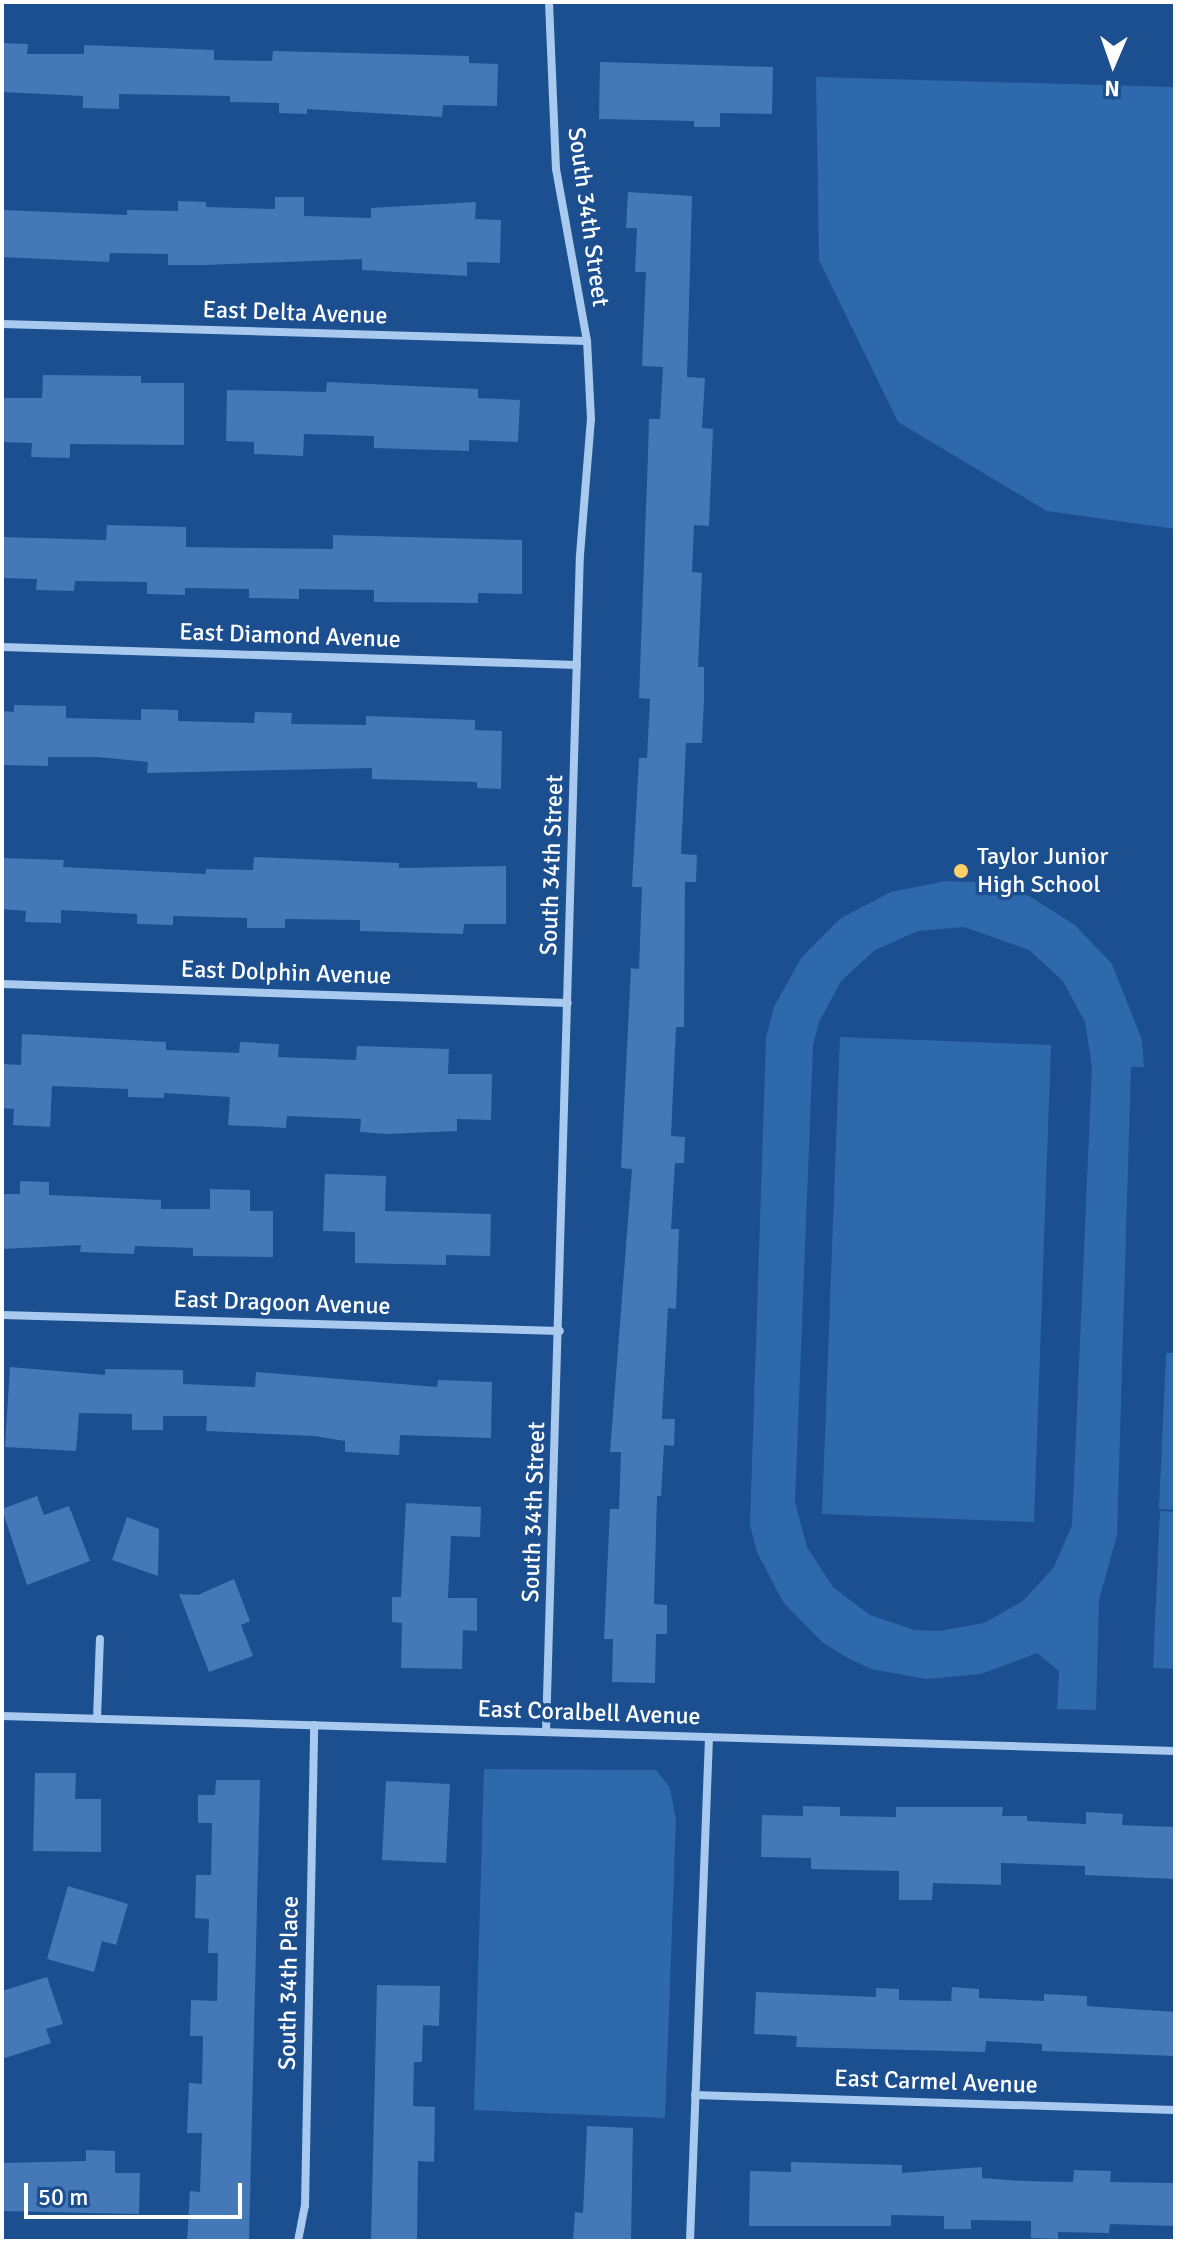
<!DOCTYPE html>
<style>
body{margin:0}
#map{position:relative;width:1177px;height:2243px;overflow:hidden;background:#1b4f8f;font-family:Signika,sans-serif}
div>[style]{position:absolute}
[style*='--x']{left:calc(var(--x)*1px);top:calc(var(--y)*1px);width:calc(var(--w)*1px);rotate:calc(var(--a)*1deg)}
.green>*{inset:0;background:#2e69ad}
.building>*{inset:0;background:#4478b7}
.minor>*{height:8px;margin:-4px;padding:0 4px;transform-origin:4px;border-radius:4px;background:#a9c9ee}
.dots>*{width:22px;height:22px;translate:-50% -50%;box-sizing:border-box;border:4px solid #1b4f8f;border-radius:50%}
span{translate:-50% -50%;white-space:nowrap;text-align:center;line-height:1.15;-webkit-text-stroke:7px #1b4f8f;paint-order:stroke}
.street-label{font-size:24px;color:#fff}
.poi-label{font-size:24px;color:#fff}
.left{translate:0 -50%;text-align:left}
.frame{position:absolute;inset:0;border:4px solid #fff;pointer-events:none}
.north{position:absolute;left:1073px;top:24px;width:80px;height:80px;-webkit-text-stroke:6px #1b4f8f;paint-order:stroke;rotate:182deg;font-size:22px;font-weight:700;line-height:32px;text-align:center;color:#fff}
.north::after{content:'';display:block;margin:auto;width:28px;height:36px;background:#fff;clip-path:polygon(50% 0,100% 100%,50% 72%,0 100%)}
.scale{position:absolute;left:24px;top:2183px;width:218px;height:36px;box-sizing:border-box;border:4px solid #fff;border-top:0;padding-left:10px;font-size:24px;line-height:28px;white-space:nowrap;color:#fff;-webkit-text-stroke:6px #1b4f8f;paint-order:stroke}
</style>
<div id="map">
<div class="green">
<i style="clip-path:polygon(816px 77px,1175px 87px,1175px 529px,1047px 511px,898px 422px,819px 260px)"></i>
<i style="clip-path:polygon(evenodd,946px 881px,975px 882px,1029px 896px,1075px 925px,1112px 964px,1142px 1040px,1144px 1067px,1131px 1067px,1117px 1535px,1099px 1600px,1096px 1710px,1057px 1709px,1059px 1671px,1037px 1653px,981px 1674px,926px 1679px,871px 1669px,846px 1657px,822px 1642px,783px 1602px,757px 1552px,750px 1525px,766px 1038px,774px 1007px,801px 958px,841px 918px,891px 892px,946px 881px,964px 927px,1029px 950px,1063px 981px,1085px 1022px,1092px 1067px,1072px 1525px,1054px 1567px,1023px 1601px,984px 1623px,939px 1631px,915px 1630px,870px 1615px,833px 1587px,807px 1547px,795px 1502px,813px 1045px,819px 1022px,841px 981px,875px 950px,918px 931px,964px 927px)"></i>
<i style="clip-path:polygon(840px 1037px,1051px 1045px,1034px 1522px,822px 1514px)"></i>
<i style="clip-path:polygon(1166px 1353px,1175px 1353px,1175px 1510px,1159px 1509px)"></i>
<i style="clip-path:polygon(1160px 1511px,1175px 1512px,1175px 1669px,1153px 1668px)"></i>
<i style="clip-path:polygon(484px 1769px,656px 1770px,670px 1788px,676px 1820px,665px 2118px,474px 2110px)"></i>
</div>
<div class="building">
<i style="clip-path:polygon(2px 43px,28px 44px,27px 54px,84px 54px,84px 45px,214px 50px,214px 60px,272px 61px,273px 51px,469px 56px,469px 63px,498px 64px,497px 106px,443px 105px,442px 117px,307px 109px,307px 114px,279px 113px,279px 103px,230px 102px,230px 96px,119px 94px,119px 109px,83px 108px,83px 96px,2px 92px)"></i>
<i style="clip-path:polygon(600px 62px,773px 67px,772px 114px,720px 113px,720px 127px,694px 127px,694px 121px,599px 119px)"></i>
<i style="clip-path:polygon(628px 192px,692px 196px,687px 377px,705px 378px,702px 428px,713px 429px,709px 526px,694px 525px,692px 572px,702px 573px,698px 667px,704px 667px,704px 698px,702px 743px,686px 743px,681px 854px,697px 855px,696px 882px,685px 882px,684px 1027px,676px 1027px,671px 1136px,685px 1137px,684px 1163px,675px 1163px,671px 1229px,679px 1229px,676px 1309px,668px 1308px,662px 1419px,675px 1419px,674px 1446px,664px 1445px,661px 1496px,657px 1496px,654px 1604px,667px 1605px,667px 1634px,656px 1634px,655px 1683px,612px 1682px,613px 1639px,604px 1639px,610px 1509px,619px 1509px,621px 1452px,610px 1452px,632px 1169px,621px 1168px,631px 968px,639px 969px,642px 887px,632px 887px,639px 758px,647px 758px,650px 699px,639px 698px,648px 454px,649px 419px,660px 419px,663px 367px,642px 366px,646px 272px,635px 272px,637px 228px,626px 228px)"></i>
<i style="clip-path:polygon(275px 197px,304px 197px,304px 216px,371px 218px,371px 208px,476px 202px,475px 219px,501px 220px,500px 263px,467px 262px,467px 276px,362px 270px,362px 259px,205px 265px,168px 265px,168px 254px,110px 253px,109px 262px,2px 257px,2px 210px,127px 215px,127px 210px,178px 211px,178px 201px,206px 202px,206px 207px,275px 209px)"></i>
<i style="clip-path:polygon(43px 375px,141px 376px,141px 383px,184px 383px,184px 445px,70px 444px,70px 458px,31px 457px,32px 443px,2px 442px,2px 398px,42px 398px)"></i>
<i style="clip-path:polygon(327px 382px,478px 389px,478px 398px,520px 400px,518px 442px,469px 440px,469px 451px,374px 448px,374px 436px,304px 434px,303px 456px,254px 454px,254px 442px,226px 441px,227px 390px,326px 392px)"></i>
<i style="clip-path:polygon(107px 525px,186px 527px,186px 547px,333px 549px,333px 535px,522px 540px,522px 594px,478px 593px,478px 603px,374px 602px,374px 590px,299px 589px,299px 599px,249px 598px,249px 589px,185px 588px,185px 595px,147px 594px,147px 582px,75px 581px,74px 591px,36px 590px,37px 579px,2px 578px,2px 537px,106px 540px)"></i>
<i style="clip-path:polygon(14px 705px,66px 706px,66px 718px,141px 720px,141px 709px,178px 710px,178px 721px,254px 723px,255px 712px,292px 713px,291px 724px,366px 725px,366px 716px,475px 720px,475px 730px,502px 731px,501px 789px,477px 788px,477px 782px,372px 779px,372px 768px,147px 773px,148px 762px,98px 757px,48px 757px,48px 766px,2px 765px,2px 711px,14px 712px)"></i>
<i style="clip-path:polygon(254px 857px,399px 863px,399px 868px,506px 866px,506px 924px,464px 924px,463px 934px,360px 931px,360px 920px,285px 919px,285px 928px,247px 928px,247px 918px,173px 916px,173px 925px,137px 924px,137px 914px,61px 910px,61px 923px,25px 922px,26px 911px,2px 909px,2px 858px,64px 860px,63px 867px,206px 874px,206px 869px,253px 870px)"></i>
<i style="clip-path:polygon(22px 1034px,166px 1042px,166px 1050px,239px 1053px,240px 1042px,279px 1044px,278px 1057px,356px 1060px,357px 1046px,449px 1049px,448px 1074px,492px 1074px,491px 1120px,457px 1119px,457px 1131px,387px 1134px,360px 1132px,361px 1119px,287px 1116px,286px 1128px,228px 1125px,230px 1097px,164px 1093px,164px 1098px,128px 1097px,128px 1089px,52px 1086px,50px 1127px,13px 1125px,14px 1109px,2px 1108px,2px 1064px,21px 1065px)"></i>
<i style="clip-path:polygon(325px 1174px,386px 1176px,385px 1211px,491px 1214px,490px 1256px,446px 1255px,446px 1265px,355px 1263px,355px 1232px,323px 1231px)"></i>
<i style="clip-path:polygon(20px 1181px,49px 1182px,49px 1195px,161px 1200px,161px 1209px,210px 1209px,210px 1189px,250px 1190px,250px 1211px,273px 1211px,273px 1257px,193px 1256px,193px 1248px,135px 1246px,134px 1254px,80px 1252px,81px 1245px,2px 1249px,2px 1194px,20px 1194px)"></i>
<i style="clip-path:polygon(10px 1367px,105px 1375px,105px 1369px,183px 1370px,183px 1384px,255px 1387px,256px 1372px,437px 1387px,438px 1380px,492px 1382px,491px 1438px,400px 1435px,399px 1455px,345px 1452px,345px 1441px,314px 1436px,206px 1431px,207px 1416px,163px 1416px,163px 1430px,132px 1430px,132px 1414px,79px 1413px,76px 1451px,5px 1447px)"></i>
<i style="clip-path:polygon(37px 1496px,44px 1515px,69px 1506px,90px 1561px,27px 1585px,2px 1509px)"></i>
<i style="clip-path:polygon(406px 1503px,481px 1507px,480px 1537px,451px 1536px,448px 1598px,477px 1598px,477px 1631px,463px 1630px,462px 1669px,401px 1668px,402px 1623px,392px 1622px,392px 1597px,401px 1597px)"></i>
<i style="clip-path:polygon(127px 1517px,159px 1529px,158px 1576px,112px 1560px)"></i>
<i style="clip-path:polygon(234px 1579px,250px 1621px,241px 1625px,253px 1656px,209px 1672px,179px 1594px,198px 1595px)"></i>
<i style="clip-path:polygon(35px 1773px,76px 1773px,75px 1799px,101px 1799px,101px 1852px,33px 1851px)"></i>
<i style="clip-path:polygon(216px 1780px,260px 1780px,249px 2241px,187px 2241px,190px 2191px,200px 2192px,202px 2133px,187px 2133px,189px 2083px,202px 2084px,203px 2036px,190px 2036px,191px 2000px,217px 2001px,218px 1953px,208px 1953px,209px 1919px,195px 1918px,196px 1875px,211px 1875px,212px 1823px,198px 1823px,198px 1795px,215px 1795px)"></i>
<i style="clip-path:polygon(386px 1781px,450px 1784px,446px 1863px,382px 1860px)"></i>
<i style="clip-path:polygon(803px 1806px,840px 1807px,840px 1816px,896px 1817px,896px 1807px,1003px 1807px,1002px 1816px,1027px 1816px,1027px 1821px,1086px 1824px,1086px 1812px,1123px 1814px,1122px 1825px,1175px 1827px,1175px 1879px,1085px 1875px,1085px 1866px,1001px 1863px,1001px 1885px,933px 1883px,932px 1900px,899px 1900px,899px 1871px,811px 1869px,811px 1858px,761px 1857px,762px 1815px,803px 1816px)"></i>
<i style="clip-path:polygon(68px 1886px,128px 1904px,116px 1945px,102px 1941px,94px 1972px,47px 1959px)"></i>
<i style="clip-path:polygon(47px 1977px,63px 2024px,46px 2029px,51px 2043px,2px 2059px,2px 1991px)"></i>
<i style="clip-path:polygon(377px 1985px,440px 1986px,439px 2026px,423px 2025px,422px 2062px,414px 2062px,413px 2106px,435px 2107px,434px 2162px,418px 2161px,417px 2241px,371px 2241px)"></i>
<i style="clip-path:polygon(952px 1987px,979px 1989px,979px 1998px,1044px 2001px,1044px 1994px,1087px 1996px,1087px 2006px,1175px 2012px,1175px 2056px,1042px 2051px,1042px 2044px,986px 2041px,985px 2052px,796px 2047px,797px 2036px,754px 2034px,756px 1992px,876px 1997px,876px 1988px,899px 1989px,899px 2000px,951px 2001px)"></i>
<i style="clip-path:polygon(587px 2126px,633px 2128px,631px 2241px,573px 2241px,575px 2212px,583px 2213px)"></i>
<i style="clip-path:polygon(86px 2150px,115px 2151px,115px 2173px,140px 2173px,139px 2214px,2px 2211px,2px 2163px,86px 2161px)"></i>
<i style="clip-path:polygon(791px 2162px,902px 2165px,902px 2173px,982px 2167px,982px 2178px,1023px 2181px,1073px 2182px,1074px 2170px,1111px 2171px,1110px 2182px,1175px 2183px,1175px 2226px,1110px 2224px,1109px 2233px,1058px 2232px,1058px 2239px,1031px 2238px,1031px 2221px,971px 2220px,971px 2229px,944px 2229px,944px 2216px,891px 2215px,891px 2226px,749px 2226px,750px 2171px,791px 2172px)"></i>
</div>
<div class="minor">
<i style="--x:2;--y:324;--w:585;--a:1.66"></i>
<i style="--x:2;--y:647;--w:575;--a:1.79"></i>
<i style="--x:2;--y:984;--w:566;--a:1.92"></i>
<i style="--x:2;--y:1315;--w:558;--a:1.64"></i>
<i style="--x:2;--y:1716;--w:1174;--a:1.71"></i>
<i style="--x:97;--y:1719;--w:80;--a:-87.9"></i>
<i style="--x:546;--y:1732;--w:1177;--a:-88.35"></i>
<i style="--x:580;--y:555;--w:136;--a:-85.4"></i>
<i style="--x:591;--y:419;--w:78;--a:-92.9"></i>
<i style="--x:587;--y:341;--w:175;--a:-100.2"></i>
<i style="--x:556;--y:169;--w:167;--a:-92.4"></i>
<i style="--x:695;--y:2095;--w:480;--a:1.8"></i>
<i style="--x:298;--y:2241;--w:36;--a:-79"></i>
<i style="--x:305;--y:2206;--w:481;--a:-88.9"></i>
<i style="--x:690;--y:2241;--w:504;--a:-87.84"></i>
</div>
<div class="dots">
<i style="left:961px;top:871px;background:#ffd166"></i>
</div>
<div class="street-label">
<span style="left:588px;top:217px;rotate:82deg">South 34th Street</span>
<span style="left:295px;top:313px;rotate:2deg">East Delta Avenue</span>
<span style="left:290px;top:636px;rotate:2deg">East Diamond Avenue</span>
<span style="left:552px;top:865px;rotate:-88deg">South 34th Street</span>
<span style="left:286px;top:973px;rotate:2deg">East Dolphin Avenue</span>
<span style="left:282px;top:1303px;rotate:2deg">East Dragoon Avenue</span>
<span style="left:534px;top:1512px;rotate:-88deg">South 34th Street</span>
<span style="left:589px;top:1713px;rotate:2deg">East Coralbell Avenue</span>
<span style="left:289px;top:1983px;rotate:-89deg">South 34th Place</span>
<span style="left:936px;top:2082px;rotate:2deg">East Carmel Avenue</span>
</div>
<div class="poi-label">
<span class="left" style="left:977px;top:871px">Taylor Junior<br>High School</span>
</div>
<div class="frame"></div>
<div class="north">N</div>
<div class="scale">50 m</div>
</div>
